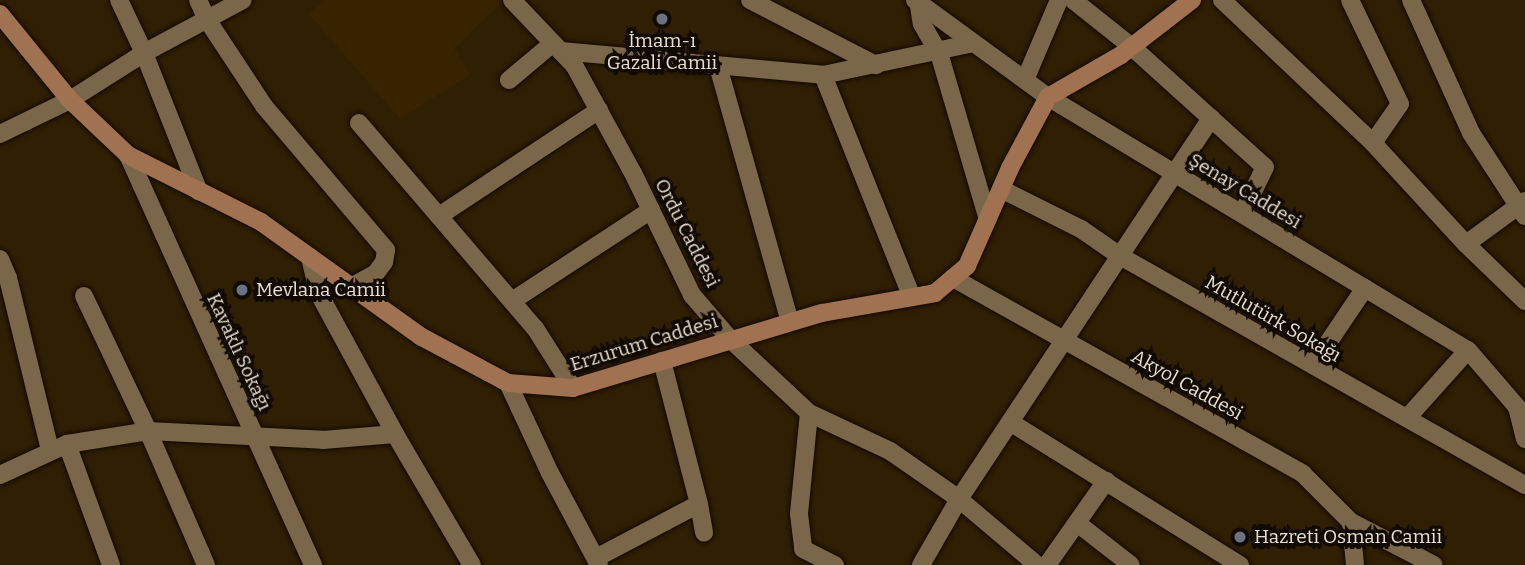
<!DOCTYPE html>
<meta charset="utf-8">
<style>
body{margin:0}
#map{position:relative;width:1525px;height:565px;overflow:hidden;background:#2f1f03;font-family:Bitter,serif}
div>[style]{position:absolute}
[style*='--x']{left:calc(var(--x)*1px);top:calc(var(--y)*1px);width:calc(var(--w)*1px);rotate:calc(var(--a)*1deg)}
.built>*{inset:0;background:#372300}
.roads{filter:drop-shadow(0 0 2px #150900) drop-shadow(0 0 2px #150900)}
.street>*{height:18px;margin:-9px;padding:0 9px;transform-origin:9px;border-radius:9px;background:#7a6749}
.secondary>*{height:18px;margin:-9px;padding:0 9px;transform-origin:9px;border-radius:9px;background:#a07252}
.dots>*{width:19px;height:19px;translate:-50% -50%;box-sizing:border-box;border:4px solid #110a02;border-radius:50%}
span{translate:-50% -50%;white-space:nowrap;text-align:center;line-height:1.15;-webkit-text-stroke:7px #110a02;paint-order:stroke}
.poi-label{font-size:19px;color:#eae0d0}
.left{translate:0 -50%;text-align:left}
.street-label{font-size:19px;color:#eae0d0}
</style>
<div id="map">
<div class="built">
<i style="clip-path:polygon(325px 0,499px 0,502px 2px,454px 49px,471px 74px,400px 119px,309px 14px)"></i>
</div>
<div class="roads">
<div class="street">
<i style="--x:119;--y:0;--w:59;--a:64.7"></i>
<i style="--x:144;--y:53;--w:149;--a:68.4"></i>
<i style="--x:198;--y:0;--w:23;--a:65"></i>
<i style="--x:208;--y:21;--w:102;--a:56.6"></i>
<i style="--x:264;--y:106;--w:189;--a:49.7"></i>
<i style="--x:386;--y:250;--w:12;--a:99"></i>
<i style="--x:384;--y:262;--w:14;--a:126"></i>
<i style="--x:376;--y:273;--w:29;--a:151"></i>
<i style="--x:512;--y:0;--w:90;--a:46.4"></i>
<i style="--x:574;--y:65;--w:123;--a:61.4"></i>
<i style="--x:633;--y:173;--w:136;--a:64.2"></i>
<i style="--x:692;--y:295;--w:58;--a:49.2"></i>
<i style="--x:730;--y:339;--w:108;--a:43.1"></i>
<i style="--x:809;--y:413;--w:89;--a:25.1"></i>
<i style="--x:890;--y:451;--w:84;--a:34.8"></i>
<i style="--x:959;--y:499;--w:102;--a:40.2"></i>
<i style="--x:750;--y:0;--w:142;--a:27.3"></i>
<i style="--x:915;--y:0;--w:165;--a:36.1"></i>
<i style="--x:1048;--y:97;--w:490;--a:31.1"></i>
<i style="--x:1468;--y:350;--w:75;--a:49.3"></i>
<i style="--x:1517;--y:407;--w:33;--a:76"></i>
<i style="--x:918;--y:0;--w:24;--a:81"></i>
<i style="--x:922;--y:24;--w:34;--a:60"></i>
<i style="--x:939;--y:53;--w:173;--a:73.6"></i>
<i style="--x:1073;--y:0;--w:75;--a:38.5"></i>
<i style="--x:1132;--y:47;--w:179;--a:42.1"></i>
<i style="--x:1265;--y:167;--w:52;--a:116.1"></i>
<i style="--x:1222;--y:0;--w:208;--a:43.4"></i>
<i style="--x:1373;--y:143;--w:137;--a:47.4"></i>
<i style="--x:1466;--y:244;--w:73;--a:-36.1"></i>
<i style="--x:1350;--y:0;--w:115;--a:64.3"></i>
<i style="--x:1400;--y:104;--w:47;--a:124.7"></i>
<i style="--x:1411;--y:0;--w:146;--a:65.7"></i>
<i style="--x:1471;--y:133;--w:99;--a:57"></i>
<i style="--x:561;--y:51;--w:263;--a:5.2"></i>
<i style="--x:823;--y:75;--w:154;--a:-12"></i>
<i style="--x:718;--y:66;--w:266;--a:74.3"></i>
<i style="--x:823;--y:75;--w:239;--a:68.2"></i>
<i style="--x:509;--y:80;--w:57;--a:-40.1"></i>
<i style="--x:1025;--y:80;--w:87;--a:-67"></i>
<i style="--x:359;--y:123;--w:270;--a:49.4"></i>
<i style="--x:535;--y:328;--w:71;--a:57.7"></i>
<i style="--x:0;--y:134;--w:78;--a:-25.9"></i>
<i style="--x:70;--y:100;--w:88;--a:-32.4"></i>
<i style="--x:144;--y:53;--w:112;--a:-28.2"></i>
<i style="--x:128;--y:155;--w:450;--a:65.7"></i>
<i style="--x:1001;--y:189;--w:89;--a:26.6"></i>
<i style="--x:1081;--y:229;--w:47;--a:34.7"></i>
<i style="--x:1120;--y:256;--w:465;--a:29.5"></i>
<i style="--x:439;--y:216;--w:192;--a:-33.5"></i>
<i style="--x:1466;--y:244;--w:82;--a:44"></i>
<i style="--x:310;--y:257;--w:36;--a:77"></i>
<i style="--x:318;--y:292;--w:162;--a:61.5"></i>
<i style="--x:395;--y:434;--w:152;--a:59.6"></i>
<i style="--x:0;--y:259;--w:21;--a:67"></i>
<i style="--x:8;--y:278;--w:177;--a:76.3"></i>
<i style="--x:953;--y:278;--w:401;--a:29.2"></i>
<i style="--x:1303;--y:474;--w:68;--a:45"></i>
<i style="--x:1351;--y:522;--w:43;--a:84.7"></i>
<i style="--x:84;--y:296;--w:149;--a:64.6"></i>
<i style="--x:148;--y:431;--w:146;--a:66.6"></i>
<i style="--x:512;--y:301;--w:166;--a:-33.2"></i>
<i style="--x:1313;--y:365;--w:93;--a:-56"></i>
<i style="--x:508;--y:383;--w:99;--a:65"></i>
<i style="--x:550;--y:473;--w:104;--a:62"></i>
<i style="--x:809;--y:413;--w:101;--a:95.7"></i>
<i style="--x:799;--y:514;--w:35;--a:83"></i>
<i style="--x:803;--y:549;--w:36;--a:27"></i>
<i style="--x:1407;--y:418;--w:91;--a:-48.1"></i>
<i style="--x:1010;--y:422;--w:271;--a:31.9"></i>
<i style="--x:67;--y:444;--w:129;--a:70"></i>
<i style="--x:0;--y:475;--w:74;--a:-24.8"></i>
<i style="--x:67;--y:444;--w:82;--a:-9.1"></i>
<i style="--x:148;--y:431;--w:175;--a:2.9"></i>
<i style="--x:323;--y:440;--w:72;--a:-4.8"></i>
<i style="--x:699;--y:504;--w:29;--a:80"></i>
<i style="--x:1351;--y:522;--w:93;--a:27.4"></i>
<i style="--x:1077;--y:523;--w:68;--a:37.9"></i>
<i style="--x:596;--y:558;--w:116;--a:-27.7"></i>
<i style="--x:699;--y:504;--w:148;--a:-104.5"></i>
<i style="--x:921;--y:565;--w:76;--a:-60.1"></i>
<i style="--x:959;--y:499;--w:457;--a:-56.5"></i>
<i style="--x:1047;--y:565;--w:103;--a:-54.9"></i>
</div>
<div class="secondary">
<i style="--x:0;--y:14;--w:111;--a:50.9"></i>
<i style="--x:70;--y:100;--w:80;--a:43.5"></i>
<i style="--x:128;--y:155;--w:149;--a:26.7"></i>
<i style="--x:261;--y:222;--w:196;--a:35.6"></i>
<i style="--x:420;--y:336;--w:100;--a:28.1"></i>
<i style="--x:508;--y:383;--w:65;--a:4.4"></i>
<i style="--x:573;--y:388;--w:260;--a:-16.8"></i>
<i style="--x:822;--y:313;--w:115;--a:-10"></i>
<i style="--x:935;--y:293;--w:42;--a:-40.2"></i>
<i style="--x:967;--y:266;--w:107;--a:-66.3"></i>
<i style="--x:1010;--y:168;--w:81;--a:-61.8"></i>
<i style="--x:1048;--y:97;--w:84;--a:-29.9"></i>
<i style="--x:1121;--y:55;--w:90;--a:-37.8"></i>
</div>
</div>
<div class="dots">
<i style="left:662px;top:19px;background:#6b7280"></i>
<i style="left:242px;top:290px;background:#6b7280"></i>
<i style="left:1240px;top:537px;background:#6b7280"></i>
</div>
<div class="poi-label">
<span style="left:662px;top:52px">İmam-ı<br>Gazali Camii</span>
<span class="left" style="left:256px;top:290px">Mevlana Camii</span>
<span class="left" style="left:1254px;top:537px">Hazreti Osman Camii</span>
</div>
<div class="street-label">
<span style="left:1245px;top:191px;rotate:31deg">Şenay Caddesi</span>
<span style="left:687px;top:233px;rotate:63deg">Ordu Caddesi</span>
<span style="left:1273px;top:319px;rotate:30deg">Mutlutürk Sokağı</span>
<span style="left:644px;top:343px;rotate:-17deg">Erzurum Caddesi</span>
<span style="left:239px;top:352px;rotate:65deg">Kavaklı Sokağı</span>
<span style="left:1187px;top:385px;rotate:29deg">Akyol Caddesi</span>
</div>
</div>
